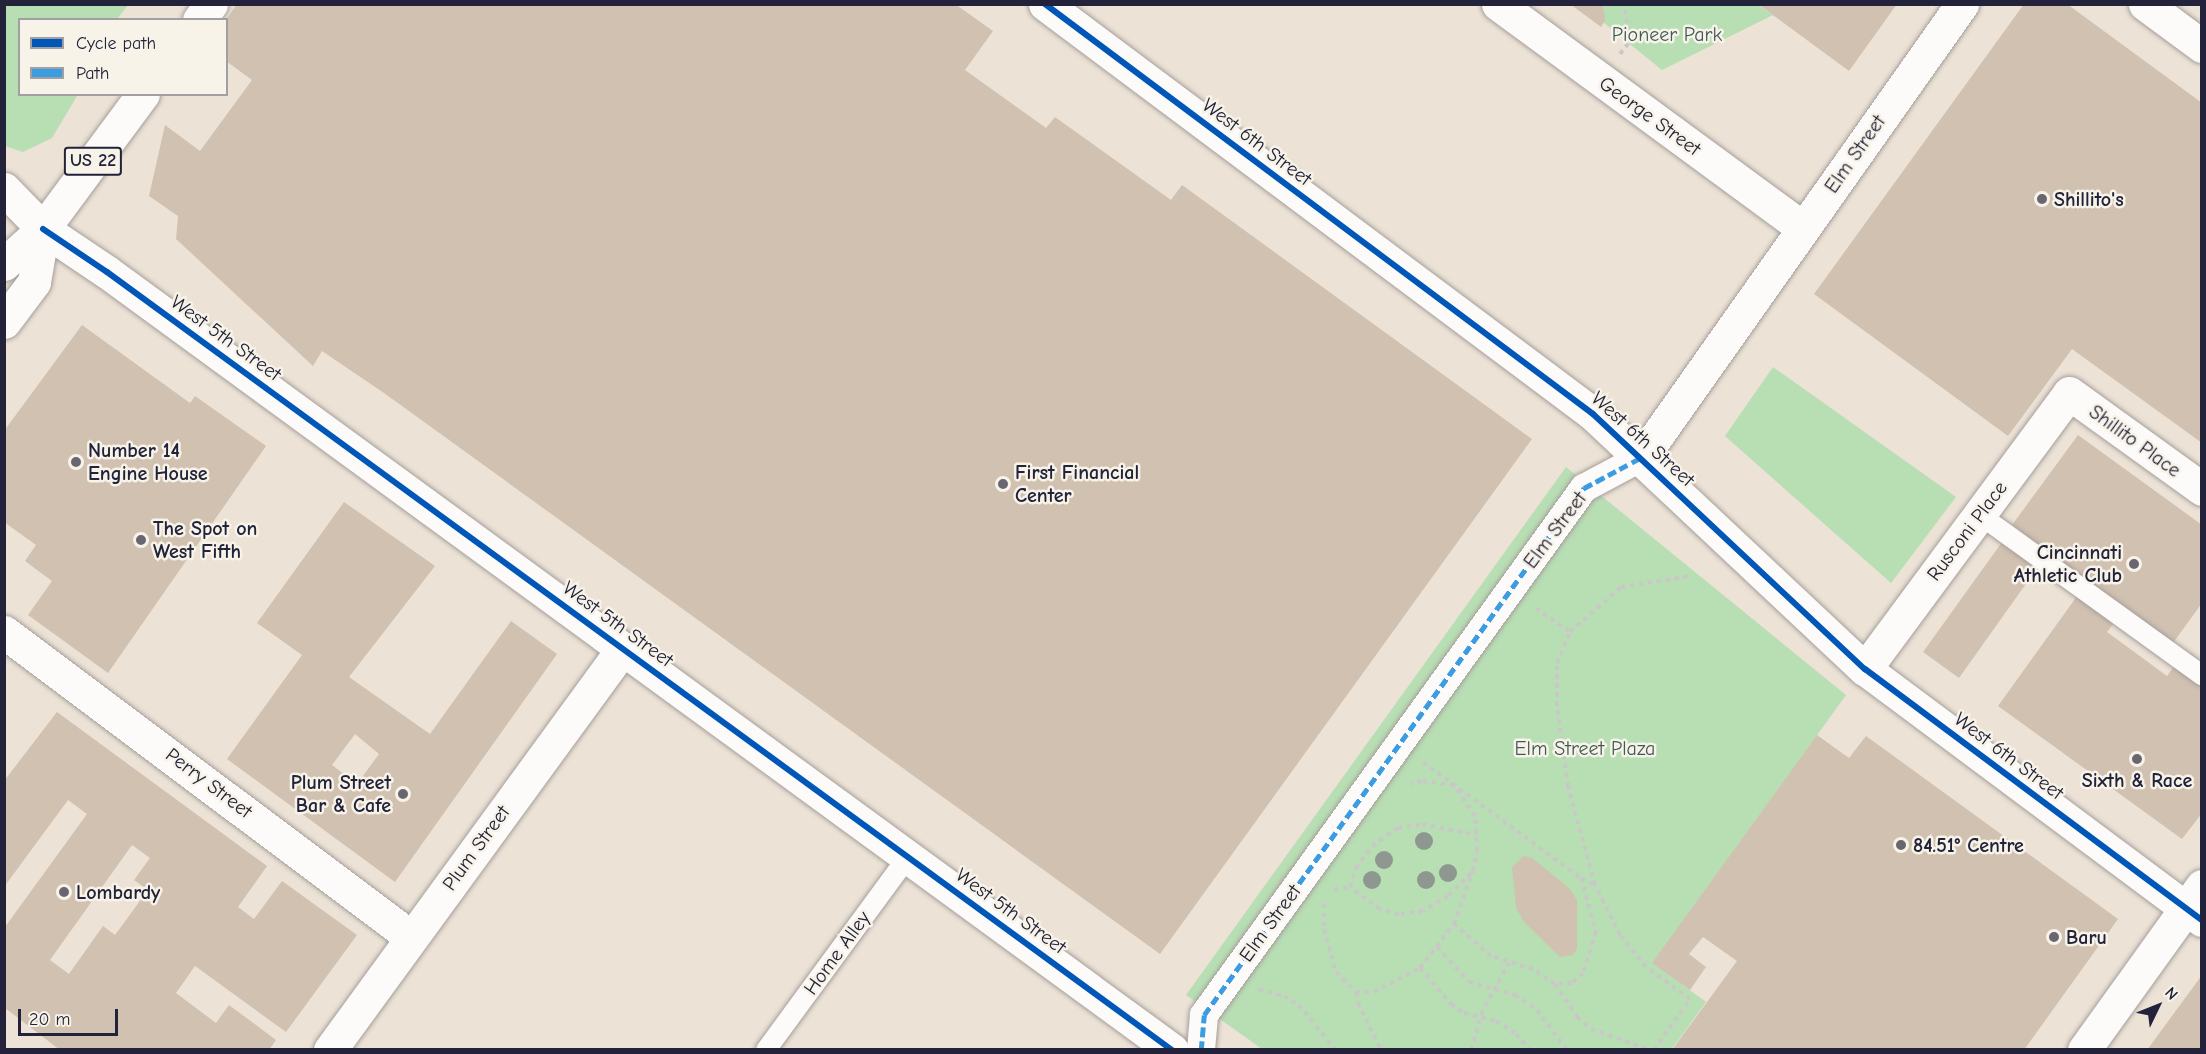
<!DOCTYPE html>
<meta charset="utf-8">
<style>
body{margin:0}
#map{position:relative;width:2206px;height:1054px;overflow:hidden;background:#ece2d6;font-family:"Comic Neue",sans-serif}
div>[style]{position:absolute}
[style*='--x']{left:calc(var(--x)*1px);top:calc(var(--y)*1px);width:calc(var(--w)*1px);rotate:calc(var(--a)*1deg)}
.green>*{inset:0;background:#b8deb4}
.building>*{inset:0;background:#d1c1b1}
.path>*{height:4px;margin-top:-2px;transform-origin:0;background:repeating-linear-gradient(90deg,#cac8c7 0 4.5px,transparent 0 9px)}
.roads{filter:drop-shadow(0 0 2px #a59f9b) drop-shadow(0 0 2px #a59f9b)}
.service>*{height:20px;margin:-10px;padding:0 10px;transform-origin:10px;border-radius:10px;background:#fcfbf9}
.pedestrian>*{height:28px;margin:-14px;padding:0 14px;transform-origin:14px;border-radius:14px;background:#fcfbf9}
.minor>*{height:33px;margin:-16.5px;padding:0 16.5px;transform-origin:16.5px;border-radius:16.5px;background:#fcfbf9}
.tertiary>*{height:33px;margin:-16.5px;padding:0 16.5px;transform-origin:16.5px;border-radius:16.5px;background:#fcfbf9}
.primary>*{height:33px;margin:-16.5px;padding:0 16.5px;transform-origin:16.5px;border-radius:16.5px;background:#fcfbf9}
.motorway>*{height:33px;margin:-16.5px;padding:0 16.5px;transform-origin:16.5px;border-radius:16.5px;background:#fcfbf9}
.quiet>*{height:4.5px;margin-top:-2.25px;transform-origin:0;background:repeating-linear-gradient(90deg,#3c9ce2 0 9px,transparent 0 13.5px)}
.cycleway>*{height:6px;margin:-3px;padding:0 3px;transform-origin:3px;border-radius:3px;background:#0057b8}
.trees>*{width:18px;height:18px;margin:-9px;border-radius:50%;background:#8e9790}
.dots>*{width:16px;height:16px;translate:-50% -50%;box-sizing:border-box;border:3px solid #f7f3e8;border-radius:50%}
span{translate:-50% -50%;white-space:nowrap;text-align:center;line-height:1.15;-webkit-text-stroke:5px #f7f3e8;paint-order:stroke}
.shield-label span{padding:2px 4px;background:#f7f3e8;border:2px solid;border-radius:4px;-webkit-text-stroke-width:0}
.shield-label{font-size:18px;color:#22223b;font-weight:700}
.park-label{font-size:20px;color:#425a57}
.street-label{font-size:20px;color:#22223b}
.poi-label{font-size:20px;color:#22223b;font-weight:700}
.left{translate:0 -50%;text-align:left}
.right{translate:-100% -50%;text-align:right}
.frame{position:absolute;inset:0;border:6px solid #22223b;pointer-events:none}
.legend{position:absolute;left:18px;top:18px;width:210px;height:78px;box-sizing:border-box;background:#f7f3e8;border:2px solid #a29fa3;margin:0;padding:8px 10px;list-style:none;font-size:18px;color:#22223b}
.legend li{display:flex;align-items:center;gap:12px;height:30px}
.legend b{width:30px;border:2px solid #a29fa3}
.north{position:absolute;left:2128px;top:976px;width:60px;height:60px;-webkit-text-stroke:4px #f7f3e8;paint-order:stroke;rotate:47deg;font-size:16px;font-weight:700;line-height:24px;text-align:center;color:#22223b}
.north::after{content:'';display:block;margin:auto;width:21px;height:27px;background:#22223b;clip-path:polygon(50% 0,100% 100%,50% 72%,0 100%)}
.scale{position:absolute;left:18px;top:1009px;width:100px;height:27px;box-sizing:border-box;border:3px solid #22223b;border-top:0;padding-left:8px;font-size:18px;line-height:21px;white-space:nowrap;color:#22223b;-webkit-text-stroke:4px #f7f3e8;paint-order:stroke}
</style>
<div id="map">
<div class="green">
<i style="clip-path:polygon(5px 4px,128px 5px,117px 19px,20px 20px,20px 94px,77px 96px,52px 138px,23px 152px,5px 146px)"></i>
<i style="clip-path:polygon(1603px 5px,1758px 5px,1773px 15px,1662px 70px,1604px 23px)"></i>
<i style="clip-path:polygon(1773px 367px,1956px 497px,1891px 583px,1725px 436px)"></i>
<i style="clip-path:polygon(1566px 467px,1846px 695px,1653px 963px,1706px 1002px,1672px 1049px,1262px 1049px,1186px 995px)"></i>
</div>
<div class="building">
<i style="clip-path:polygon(237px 4px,955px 4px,993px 31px,965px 70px,1046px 128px,1055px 117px,1171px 200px,1182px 185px,1532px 439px,1160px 954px,384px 393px,322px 351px,313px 366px,176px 239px,178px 216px,149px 196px,165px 125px,200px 151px,252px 80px,226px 61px,226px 20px)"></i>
<i style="clip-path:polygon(1570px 4px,1603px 4px,1605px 20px,1601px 27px)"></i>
<i style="clip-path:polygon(1758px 4px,1897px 4px,1849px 71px)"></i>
<i style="clip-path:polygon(2024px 4px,2067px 4px,2202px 103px,2202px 443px,2072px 349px,2008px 436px,1814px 294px)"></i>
<i style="clip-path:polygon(82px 325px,190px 403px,195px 396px,266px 446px,108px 673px,28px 615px,52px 581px,25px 561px,36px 545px,4px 522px,4px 431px)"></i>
<i style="clip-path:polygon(2078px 435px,2202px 525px,2202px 603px,2173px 643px,2012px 525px)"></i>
<i style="clip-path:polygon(evenodd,344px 502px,435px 566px,349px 677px,430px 734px,511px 621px,557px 654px,395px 882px,227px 759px,302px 655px,257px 623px,344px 502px,355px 734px,379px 754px,357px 784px,332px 765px,355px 734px)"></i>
<i style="clip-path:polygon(2005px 538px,2040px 564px,1959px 678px,1923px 652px)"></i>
<i style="clip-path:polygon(2080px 592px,2117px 619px,2107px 632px,2167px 676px,2177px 662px,2202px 680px,2202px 813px,2182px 839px,1998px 706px)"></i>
<i style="clip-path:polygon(evenodd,57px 712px,267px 866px,238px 907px,254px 919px,282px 881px,357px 935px,286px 1032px,195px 966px,176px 993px,216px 1023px,229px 1005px,276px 1040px,269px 1050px,60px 1050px,5px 1008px,5px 927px,87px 814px,68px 800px,4px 887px,4px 781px,57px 712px,132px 845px,150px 858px,134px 880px,148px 890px,115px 935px,103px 926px,69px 974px,50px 960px,132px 845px)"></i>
<i style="clip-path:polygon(1817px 735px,1849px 758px,1866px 736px,2118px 919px,2024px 1050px,1672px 1050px,1737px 961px,1703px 937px,1689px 954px,1706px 967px,1690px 990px,1652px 963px)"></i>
<i style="clip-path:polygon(1524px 856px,1532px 858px,1569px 888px,1577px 900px,1577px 948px,1573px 955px,1560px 957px,1524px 922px,1516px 908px,1512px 867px)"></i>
<i style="clip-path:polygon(2202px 975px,2202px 1050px,2147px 1050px)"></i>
</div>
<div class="path">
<i style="--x:1620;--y:54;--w:16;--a:-52"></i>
<i style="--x:1630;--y:41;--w:37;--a:-99"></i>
<i style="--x:1536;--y:608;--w:42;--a:35.2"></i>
<i style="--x:1423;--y:762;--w:196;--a:36.3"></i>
<i style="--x:1581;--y:878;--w:56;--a:74.5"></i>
<i style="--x:1596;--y:932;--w:43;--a:107.6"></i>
<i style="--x:1583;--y:973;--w:15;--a:138"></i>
<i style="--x:1572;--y:983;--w:17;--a:177"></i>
<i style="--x:1555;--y:984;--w:27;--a:-146"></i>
<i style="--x:1533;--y:969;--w:44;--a:-162.8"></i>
<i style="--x:1491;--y:956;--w:49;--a:-139.1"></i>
<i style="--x:1471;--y:873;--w:33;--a:135"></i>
<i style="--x:1448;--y:896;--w:29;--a:149"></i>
<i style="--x:1423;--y:911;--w:24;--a:173"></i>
<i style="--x:1399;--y:914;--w:20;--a:-165"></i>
<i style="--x:1380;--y:909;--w:37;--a:-144"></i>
<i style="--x:1350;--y:887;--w:20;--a:-72"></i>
<i style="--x:1356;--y:868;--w:27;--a:-54"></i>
<i style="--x:1372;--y:846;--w:32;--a:-35"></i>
<i style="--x:1398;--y:828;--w:24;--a:-9"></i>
<i style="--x:1422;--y:824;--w:56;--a:11.3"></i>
<i style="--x:1581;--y:878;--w:16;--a:27"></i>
<i style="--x:1334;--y:890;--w:16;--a:-11"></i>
<i style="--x:1324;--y:904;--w:25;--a:90"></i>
<i style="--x:1324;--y:929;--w:45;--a:74.4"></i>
<i style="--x:1336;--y:972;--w:28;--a:45"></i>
<i style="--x:1356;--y:992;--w:11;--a:80"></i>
<i style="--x:1358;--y:1003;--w:52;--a:63.9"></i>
<i style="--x:1437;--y:947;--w:47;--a:47.6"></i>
<i style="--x:1469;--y:982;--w:48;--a:15.8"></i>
<i style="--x:1515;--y:995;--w:27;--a:34"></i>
<i style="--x:1537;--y:1010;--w:50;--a:53.1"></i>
<i style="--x:1420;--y:968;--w:48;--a:49.3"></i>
<i style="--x:1451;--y:1004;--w:16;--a:35"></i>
<i style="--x:1464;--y:1013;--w:33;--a:14"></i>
<i style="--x:1496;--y:1021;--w:24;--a:33"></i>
<i style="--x:1516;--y:1034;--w:21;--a:49"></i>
<i style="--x:1555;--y:984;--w:40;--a:56"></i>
<i style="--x:1577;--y:1017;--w:18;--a:41"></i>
<i style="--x:1591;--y:1029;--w:63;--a:19.6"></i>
<i style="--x:1259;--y:990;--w:26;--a:13"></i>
<i style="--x:1284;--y:996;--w:17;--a:31"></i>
<i style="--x:1299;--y:1005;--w:58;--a:50.6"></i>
<i style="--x:1356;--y:992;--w:18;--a:0"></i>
<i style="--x:1374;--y:992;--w:52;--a:-27.6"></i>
<i style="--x:1420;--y:968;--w:56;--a:-52.3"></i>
<i style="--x:1454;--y:924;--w:56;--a:-70.3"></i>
<i style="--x:1473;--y:871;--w:20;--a:-79"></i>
<i style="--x:1477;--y:851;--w:35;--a:-93"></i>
<i style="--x:1475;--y:816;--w:37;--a:-124"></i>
<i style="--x:1454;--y:785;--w:32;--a:-173"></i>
<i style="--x:1422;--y:781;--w:11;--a:165"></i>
<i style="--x:1471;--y:1050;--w:37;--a:-74"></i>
<i style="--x:1481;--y:1014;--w:58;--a:-61.2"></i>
<i style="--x:1654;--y:1050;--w:62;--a:-54.8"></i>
<i style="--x:1690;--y:999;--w:54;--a:-144"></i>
<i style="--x:1646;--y:967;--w:41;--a:-129.1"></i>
<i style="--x:1620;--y:935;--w:56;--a:-116.6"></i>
<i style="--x:1595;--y:885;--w:103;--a:-105.3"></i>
<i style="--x:1568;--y:786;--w:81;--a:-97.8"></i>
<i style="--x:1557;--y:706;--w:43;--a:-90"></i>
<i style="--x:1557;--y:663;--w:34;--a:-67"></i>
<i style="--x:1570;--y:632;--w:68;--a:-41.4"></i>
<i style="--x:1621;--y:587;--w:72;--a:-8.8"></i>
</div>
<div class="roads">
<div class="service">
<i style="--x:1980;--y:515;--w:274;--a:35.8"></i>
<i style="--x:766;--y:1050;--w:240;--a:-53.7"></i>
</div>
<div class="pedestrian">
<i style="--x:1201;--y:1050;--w:35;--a:-85"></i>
<i style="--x:1204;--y:1015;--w:650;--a:-54.21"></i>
<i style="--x:1584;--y:488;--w:66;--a:-28.1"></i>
</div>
<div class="minor">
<i style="--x:1498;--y:4;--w:378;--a:36.3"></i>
<i style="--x:4;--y:632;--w:509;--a:36.85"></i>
<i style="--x:1865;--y:669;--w:343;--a:-53.5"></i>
<i style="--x:2069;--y:393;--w:164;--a:35.8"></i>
</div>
<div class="tertiary">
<i style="--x:1045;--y:4;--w:684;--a:36.8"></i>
<i style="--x:1593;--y:414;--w:373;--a:43.2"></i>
<i style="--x:1865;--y:669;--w:420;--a:36.7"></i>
<i style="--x:43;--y:229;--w:77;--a:33.9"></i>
<i style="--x:107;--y:272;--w:1319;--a:36.15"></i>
<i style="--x:1642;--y:457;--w:555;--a:-54.76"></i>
<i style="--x:330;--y:1050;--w:497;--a:-53.9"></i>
<i style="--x:2084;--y:1050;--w:202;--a:-54.3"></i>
</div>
<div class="primary">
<i style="--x:2145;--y:4;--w:71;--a:36.4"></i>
<i style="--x:199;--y:20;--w:20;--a:-53"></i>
<i style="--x:4;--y:264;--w:52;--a:-41.9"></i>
<i style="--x:43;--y:229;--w:168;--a:-53.5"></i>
<i style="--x:4;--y:322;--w:50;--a:-53.1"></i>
<i style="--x:34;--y:282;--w:54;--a:-80.4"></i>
</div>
<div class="motorway">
<i style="--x:4;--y:189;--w:56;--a:45.7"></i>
</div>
</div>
<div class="quiet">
<i style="--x:1201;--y:1050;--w:35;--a:-85"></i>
<i style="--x:1204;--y:1015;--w:650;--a:-54.21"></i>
<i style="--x:1584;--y:488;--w:66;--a:-28.1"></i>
</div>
<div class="cycleway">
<i style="--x:1045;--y:4;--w:684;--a:36.8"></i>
<i style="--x:1593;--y:414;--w:373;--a:43.2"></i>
<i style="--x:1865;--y:669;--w:420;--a:36.7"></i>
<i style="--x:43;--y:229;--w:77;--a:33.9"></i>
<i style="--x:107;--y:272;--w:1319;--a:36.15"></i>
</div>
<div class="trees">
<i style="left:1424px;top:841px"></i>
<i style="left:1384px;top:860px"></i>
<i style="left:1448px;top:873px"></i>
<i style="left:1372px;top:880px"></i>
<i style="left:1426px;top:880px"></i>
</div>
<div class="dots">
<i style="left:2042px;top:199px;background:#696571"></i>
<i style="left:76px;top:462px;background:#696571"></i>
<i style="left:1003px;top:484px;background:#696571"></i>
<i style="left:141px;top:540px;background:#696571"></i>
<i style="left:2134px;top:564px;background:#696571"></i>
<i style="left:2137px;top:759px;background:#696571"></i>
<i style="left:403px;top:794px;background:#696571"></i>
<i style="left:1901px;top:845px;background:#696571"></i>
<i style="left:64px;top:892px;background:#696571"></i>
<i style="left:2054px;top:937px;background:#696571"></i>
</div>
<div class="shield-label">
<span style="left:93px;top:161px">US 22</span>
</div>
<div class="park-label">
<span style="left:1667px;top:34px">Pioneer Park</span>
<span style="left:1585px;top:748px">Elm Street Plaza</span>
</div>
<div class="street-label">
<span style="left:1650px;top:116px;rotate:36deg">George Street</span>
<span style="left:1257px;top:142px;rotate:37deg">West 6th Street</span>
<span style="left:1855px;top:154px;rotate:-55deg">Elm Street</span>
<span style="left:226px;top:338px;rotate:36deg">West 5th Street</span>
<span style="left:1643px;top:439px;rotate:42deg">West 6th Street</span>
<span style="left:2135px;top:441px;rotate:36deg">Shillito Place</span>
<span style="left:1555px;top:530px;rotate:-53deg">Elm Street</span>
<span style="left:1967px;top:531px;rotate:-53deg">Rusconi Place</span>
<span style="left:618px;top:624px;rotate:36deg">West 5th Street</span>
<span style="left:2009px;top:756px;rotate:37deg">West 6th Street</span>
<span style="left:209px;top:783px;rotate:37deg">Perry Street</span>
<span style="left:476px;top:848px;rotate:-54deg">Plum Street</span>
<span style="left:1011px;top:911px;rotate:36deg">West 5th Street</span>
<span style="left:1270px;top:923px;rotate:-54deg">Elm Street</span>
<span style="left:837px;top:953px;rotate:-54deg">Home Alley</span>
</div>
<div class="poi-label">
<span class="left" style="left:2054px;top:199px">Shillito's</span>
<span class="left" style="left:88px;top:462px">Number 14<br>Engine House</span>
<span class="left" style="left:1015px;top:484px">First Financial<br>Center</span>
<span class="left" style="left:153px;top:540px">The Spot on<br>West Fifth</span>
<span class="right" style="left:2122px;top:564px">Cincinnati<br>Athletic Club</span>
<span style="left:2137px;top:780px">Sixth &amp; Race</span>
<span class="right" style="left:391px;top:794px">Plum Street<br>Bar &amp; Cafe</span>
<span class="left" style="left:1913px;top:845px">84.51° Centre</span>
<span class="left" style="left:76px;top:892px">Lombardy</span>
<span class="left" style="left:2066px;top:937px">Baru</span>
</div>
<div class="frame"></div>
<ul class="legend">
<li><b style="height:8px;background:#0057b8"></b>Cycle path</li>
<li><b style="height:8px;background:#3c9ce2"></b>Path</li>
</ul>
<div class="north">N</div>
<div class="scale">20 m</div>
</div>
